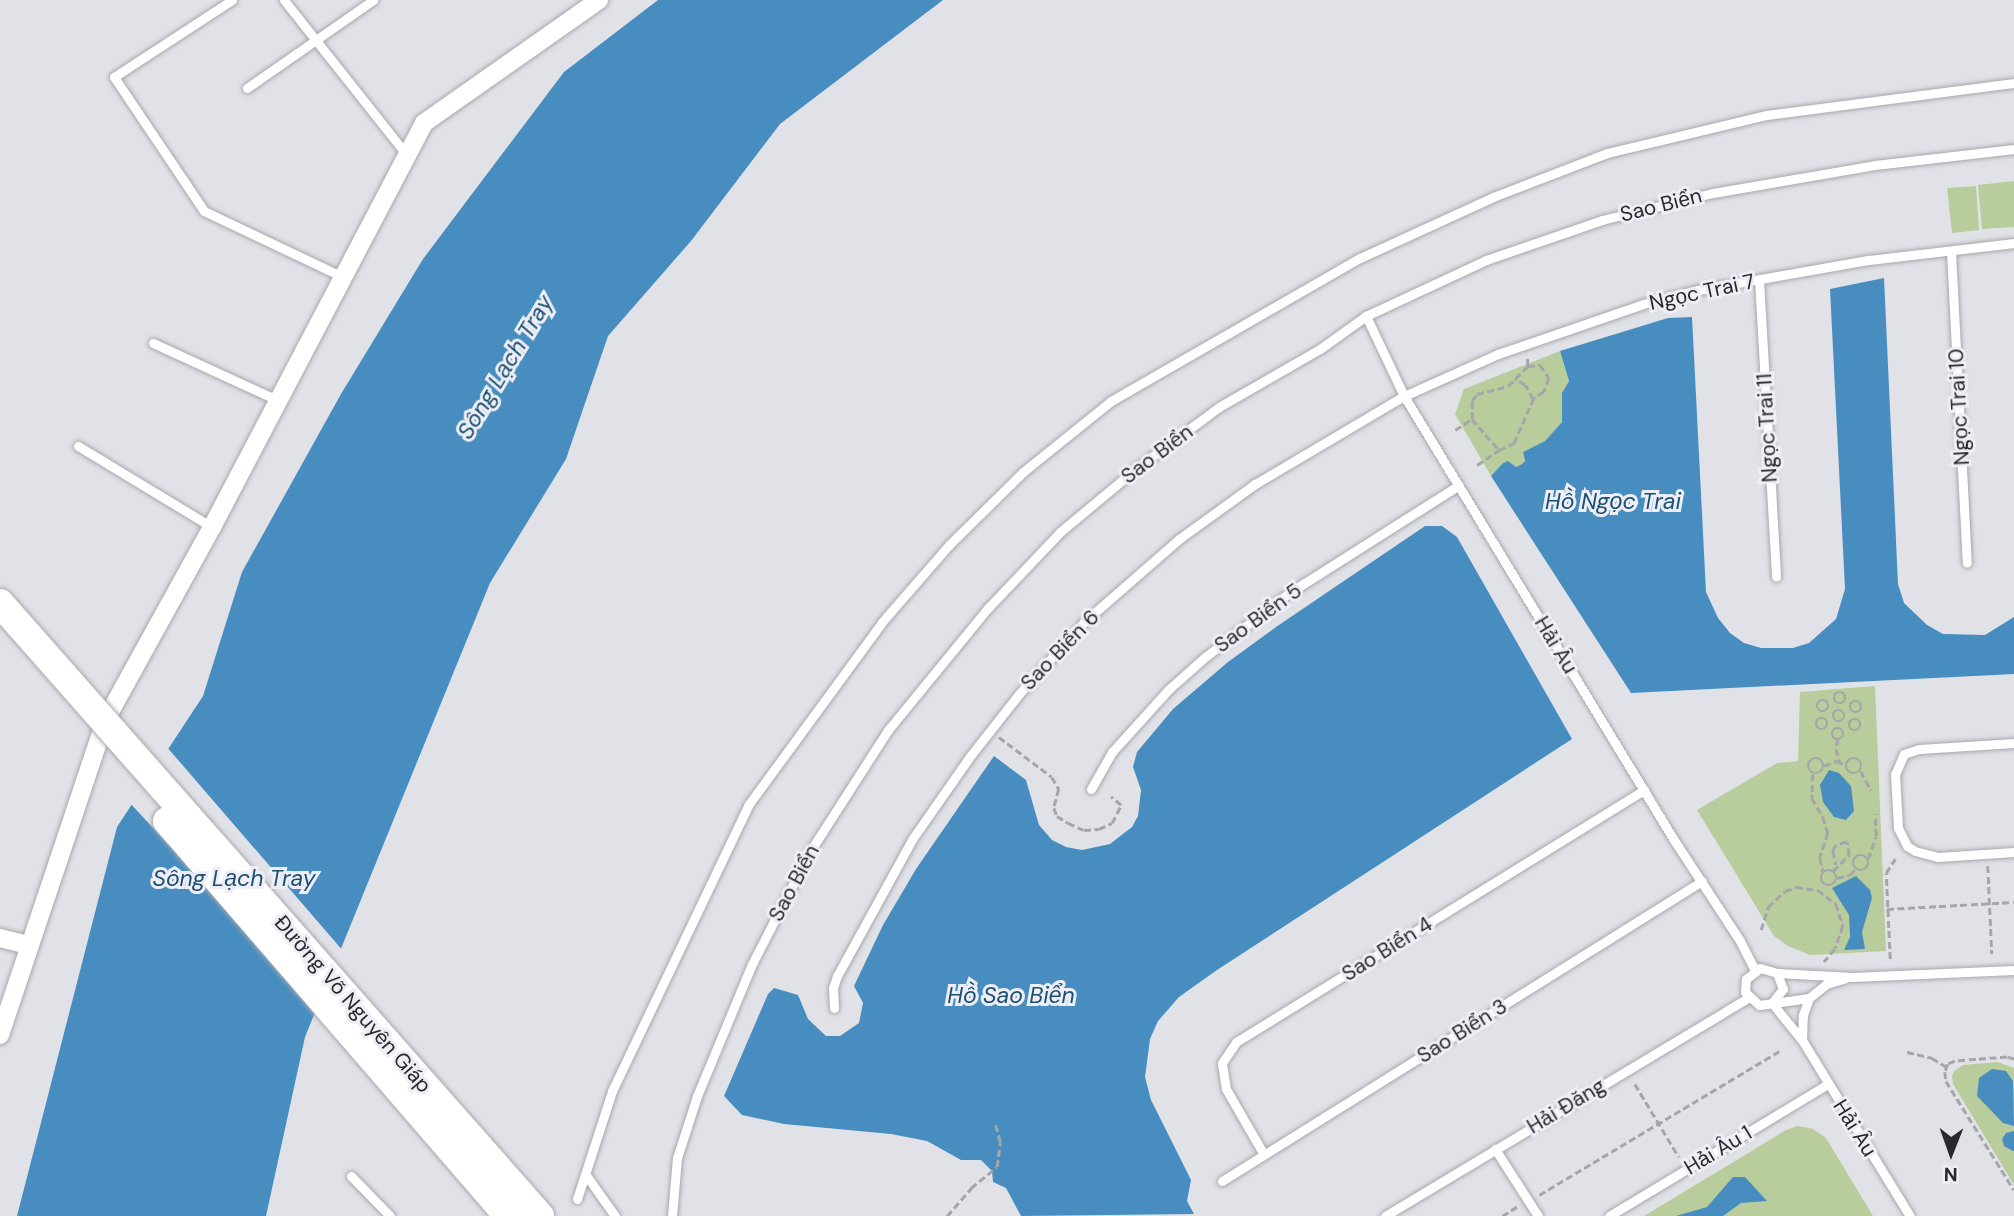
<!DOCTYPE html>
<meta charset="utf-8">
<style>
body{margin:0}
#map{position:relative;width:2014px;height:1216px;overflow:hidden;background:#e1e2e8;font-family:"DM Sans",sans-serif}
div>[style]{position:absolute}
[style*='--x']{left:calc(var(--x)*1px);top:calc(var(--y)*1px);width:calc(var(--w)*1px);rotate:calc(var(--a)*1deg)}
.green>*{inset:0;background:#b8cd9b}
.water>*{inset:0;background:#478dc0}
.pier>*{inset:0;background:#e1e2e8}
.path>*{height:2.5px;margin-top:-1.25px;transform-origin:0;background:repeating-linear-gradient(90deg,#a5a5aa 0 7px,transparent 0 10.5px)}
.path>.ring{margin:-1.25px;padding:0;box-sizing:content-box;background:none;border:2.5px solid #a5a5aa;border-radius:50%}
.roads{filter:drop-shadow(0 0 2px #a7a8ae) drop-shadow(0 0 2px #a7a8ae)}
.lane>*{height:9px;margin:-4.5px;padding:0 4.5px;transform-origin:4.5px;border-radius:4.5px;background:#fff}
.street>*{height:18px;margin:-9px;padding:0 9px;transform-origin:9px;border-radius:9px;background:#fff}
.bridges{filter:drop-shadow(0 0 2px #a7a8ae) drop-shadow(0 0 2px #a7a8ae)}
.primary-bridge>*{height:28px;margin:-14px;padding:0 14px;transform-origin:14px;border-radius:14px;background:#fff}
span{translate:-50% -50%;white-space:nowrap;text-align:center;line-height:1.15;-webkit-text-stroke:6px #eeeff6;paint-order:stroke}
.street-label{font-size:21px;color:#29292b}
.water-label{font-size:23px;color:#1a4f72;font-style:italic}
.north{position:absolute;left:1916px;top:1118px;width:70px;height:70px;-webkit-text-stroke:5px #eeeff6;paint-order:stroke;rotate:181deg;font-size:19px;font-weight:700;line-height:28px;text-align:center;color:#29292b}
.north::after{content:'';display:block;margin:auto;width:24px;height:32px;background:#29292b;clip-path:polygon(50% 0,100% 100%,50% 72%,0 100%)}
</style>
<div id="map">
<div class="green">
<i style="clip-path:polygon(2014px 181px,2014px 227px,1982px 229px,1978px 185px)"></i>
<i style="clip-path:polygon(1976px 186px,1979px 230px,1952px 233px,1947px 188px)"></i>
<i style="clip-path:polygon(1560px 351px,1569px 381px,1562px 393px,1562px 422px,1545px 441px,1523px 452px,1525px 461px,1522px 464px,1516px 467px,1508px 461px,1503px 463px,1491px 476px,1455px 414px,1464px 389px)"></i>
<i style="clip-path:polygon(1875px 686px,1886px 951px,1810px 955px,1788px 946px,1774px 936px,1697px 810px,1777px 763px,1798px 761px,1800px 692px)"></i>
<i style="clip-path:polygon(1998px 1062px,2014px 1068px,2014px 1185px,1953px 1084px,1952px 1077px,1954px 1071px,1963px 1065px)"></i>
<i style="clip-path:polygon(1798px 1126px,1813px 1129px,1826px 1138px,1873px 1216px,1644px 1216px,1786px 1130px)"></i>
</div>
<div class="water">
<i style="clip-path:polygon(658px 0,943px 0,780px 124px,691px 241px,608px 336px,566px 459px,490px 583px,305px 1037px,266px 1216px,17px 1216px,117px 827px,203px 696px,242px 572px,341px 394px,423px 259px,564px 72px)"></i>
<i style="clip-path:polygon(1884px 278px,1898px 584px,1904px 603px,1927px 625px,1943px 634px,1985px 635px,2014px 617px,2014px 674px,1631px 693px,1491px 476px,1503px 463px,1508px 461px,1516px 467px,1522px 464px,1525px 461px,1523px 452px,1545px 441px,1562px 422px,1562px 393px,1569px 381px,1560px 351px,1668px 318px,1692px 317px,1706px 592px,1718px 618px,1730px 633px,1744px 643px,1761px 648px,1793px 648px,1809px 643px,1836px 619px,1845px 589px,1830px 289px)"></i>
<i style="clip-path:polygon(1425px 526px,1442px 526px,1457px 537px,1572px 739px,1217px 970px,1179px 997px,1158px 1021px,1150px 1039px,1145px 1077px,1151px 1100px,1191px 1180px,1187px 1201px,1194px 1214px,1021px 1216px,1006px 1188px,993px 1182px,992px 1171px,981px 1160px,961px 1160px,927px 1141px,891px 1134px,784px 1124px,742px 1115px,724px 1096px,768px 994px,774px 988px,798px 995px,808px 1019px,826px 1036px,840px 1036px,859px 1023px,863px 1003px,854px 986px,883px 925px,916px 869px,994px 756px,1026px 780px,1039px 825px,1052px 840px,1066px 847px,1082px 850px,1110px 844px,1132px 827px,1138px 816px,1141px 790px,1133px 767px,1137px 752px,1173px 709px,1228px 662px,1276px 627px)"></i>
<i style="clip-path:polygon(1829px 770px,1839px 773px,1851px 786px,1854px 811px,1846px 820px,1834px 817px,1823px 802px,1820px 785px)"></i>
<i style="clip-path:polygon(1856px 876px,1870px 890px,1872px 898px,1862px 932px,1865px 949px,1844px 950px,1850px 937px,1849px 915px,1832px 888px)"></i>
<i style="clip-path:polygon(1992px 1069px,2006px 1071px,2013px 1081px,2014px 1126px,2003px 1123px,1977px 1096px,1979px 1078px)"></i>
<i style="clip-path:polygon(2014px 1131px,2014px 1151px,2013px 1151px,2004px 1146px,2002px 1139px,2006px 1133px)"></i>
<i style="clip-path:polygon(1733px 1177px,1745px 1177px,1767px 1201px,1741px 1203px,1723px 1216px,1676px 1216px,1707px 1207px)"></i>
</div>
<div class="pier">
<i style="clip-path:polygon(166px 746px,344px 952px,318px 1016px,208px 887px,129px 802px)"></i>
</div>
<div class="path">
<i style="--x:1528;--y:366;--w:12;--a:-5"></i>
<i style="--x:1540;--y:365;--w:16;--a:55"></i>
<i style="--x:1549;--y:378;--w:15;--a:110"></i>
<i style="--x:1544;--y:392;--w:13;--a:148"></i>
<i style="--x:1472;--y:419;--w:41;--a:48.9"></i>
<i style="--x:1499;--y:450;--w:17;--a:-25"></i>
<i style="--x:1514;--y:443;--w:48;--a:-66.6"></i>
<i style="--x:1533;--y:399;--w:16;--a:-120"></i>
<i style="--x:1525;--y:385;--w:12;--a:-149"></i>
<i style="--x:1455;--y:430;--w:20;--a:-33"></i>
<i style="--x:1472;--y:419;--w:18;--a:-90"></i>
<i style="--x:1472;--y:401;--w:9;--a:-54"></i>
<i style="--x:1477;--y:394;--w:32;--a:-14"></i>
<i style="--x:1508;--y:386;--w:28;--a:-45"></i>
<i style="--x:1528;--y:366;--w:8;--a:-97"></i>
<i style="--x:1477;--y:465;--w:27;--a:-34"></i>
<i class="ring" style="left:1834.5px;top:692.5px;width:8.5px;height:8.5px"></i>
<i class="ring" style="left:1817.5px;top:700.5px;width:8.5px;height:8.5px"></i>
<i class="ring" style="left:1850.5px;top:701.5px;width:8.5px;height:8.5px"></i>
<i class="ring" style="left:1833.5px;top:710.5px;width:8.5px;height:8.5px"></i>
<i class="ring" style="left:1816.5px;top:718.5px;width:8.5px;height:8.5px"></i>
<i class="ring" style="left:1849.5px;top:719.5px;width:8.5px;height:8.5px"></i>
<i class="ring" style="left:1832.5px;top:728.5px;width:8.5px;height:8.5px"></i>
<i style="--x:999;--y:737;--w:66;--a:37"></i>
<i style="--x:1052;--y:777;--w:14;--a:60"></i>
<i style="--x:1059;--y:789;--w:20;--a:105"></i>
<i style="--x:1054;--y:808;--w:9;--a:69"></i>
<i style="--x:1057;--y:816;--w:13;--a:32"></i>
<i style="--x:1068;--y:823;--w:17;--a:24"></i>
<i style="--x:1084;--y:830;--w:15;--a:-4"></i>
<i style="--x:1099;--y:829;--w:14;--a:-25"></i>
<i style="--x:1112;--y:823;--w:20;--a:-63"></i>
<i style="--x:1121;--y:805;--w:13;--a:-141"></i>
<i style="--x:1838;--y:739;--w:10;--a:101"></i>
<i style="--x:1836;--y:749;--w:14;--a:73"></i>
<i class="ring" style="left:1808px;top:758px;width:13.5px;height:13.5px"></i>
<i class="ring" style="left:1846px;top:758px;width:13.5px;height:13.5px"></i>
<i style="--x:1824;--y:766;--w:13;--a:-23"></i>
<i style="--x:1836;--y:761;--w:11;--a:22"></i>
<i style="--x:1861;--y:771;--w:22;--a:63"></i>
<i style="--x:1813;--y:774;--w:24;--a:92"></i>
<i style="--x:1812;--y:798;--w:22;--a:60"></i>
<i style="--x:1823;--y:817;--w:17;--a:73"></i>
<i style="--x:1828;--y:833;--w:26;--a:108"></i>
<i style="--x:1820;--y:858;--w:14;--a:78"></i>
<i class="ring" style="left:1853px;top:855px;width:13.5px;height:13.5px"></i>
<i style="--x:1868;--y:859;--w:24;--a:-71"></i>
<i style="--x:1876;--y:836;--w:22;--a:-93"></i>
<i style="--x:1988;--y:866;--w:88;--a:87.4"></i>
<i class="ring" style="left:1821px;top:870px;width:13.5px;height:13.5px"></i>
<i style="--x:1833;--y:871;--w:23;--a:-45"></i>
<i style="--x:1849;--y:855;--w:13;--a:-99"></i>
<i style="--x:1847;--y:842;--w:11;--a:165"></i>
<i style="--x:1836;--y:845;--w:7;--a:117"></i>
<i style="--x:1833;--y:851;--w:14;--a:78"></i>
<i style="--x:1837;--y:878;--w:13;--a:-13"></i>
<i style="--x:1850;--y:875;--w:8;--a:-50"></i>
<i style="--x:1887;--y:909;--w:127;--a:-3.2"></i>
<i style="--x:1761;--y:930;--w:24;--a:-73"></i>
<i style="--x:1768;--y:907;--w:23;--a:-43"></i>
<i style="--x:1785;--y:891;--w:12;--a:-20"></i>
<i style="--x:1796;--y:887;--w:22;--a:8"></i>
<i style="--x:1818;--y:890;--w:23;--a:38"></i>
<i style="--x:1836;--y:904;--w:23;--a:72"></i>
<i style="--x:1843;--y:926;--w:24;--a:109"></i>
<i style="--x:1835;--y:949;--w:17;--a:130"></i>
<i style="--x:1890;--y:959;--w:86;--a:-92.7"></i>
<i style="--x:1886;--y:873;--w:17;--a:-57"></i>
<i style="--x:1907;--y:1052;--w:26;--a:13"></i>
<i style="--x:1932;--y:1058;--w:17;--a:31"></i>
<i style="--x:2014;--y:1059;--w:7;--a:-164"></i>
<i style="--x:2007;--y:1057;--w:52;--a:175.6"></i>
<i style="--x:1955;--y:1061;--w:8;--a:157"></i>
<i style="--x:1948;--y:1064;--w:9;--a:111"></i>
<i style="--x:1945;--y:1072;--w:9;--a:84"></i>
<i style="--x:1946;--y:1081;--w:128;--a:58"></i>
<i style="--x:1635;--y:1084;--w:85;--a:58.9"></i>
<i style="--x:1539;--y:1195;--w:282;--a:-30.9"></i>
<i style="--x:947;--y:1216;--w:37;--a:-49"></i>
<i style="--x:971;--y:1188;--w:33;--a:-39"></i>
<i style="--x:997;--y:1167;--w:25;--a:-83"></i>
<i style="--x:1000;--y:1142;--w:20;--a:-105"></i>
<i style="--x:1502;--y:1216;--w:19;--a:-32"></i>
</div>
<div class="roads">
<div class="lane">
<i style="--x:232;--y:0;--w:141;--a:146.9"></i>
<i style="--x:114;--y:77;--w:161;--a:56.1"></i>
<i style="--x:204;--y:211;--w:154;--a:25.4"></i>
<i style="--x:284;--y:0;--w:198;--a:51.6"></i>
<i style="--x:247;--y:88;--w:154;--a:-34.9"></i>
<i style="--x:1951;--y:251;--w:312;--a:87.1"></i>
<i style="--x:1759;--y:280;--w:297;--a:86.7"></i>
<i style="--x:1366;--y:316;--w:89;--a:64.6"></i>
<i style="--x:1404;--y:396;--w:520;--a:58.7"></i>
<i style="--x:1674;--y:840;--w:121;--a:56.8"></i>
<i style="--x:1740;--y:941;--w:33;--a:63"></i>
<i style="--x:153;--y:343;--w:136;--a:24.7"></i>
<i style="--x:78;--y:446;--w:157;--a:31.2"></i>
<i style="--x:2014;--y:743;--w:95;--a:176.4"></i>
<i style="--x:1919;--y:749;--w:16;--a:162"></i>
<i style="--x:1904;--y:754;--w:22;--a:114"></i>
<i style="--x:1895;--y:774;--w:54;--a:86.8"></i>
<i style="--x:1898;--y:828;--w:20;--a:63"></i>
<i style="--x:1907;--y:846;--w:9;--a:32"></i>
<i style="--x:1915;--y:851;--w:24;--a:15"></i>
<i style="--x:1938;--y:857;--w:76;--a:-3.8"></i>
<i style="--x:1091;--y:789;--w:43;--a:-60.4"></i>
<i style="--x:1112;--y:752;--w:85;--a:-47.9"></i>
<i style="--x:1169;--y:689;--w:48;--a:-41.6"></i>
<i style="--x:1205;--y:657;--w:106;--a:-37.3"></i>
<i style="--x:1289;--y:593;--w:201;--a:-32.4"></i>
<i style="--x:1809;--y:998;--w:50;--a:172"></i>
<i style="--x:1759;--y:1005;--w:19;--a:-137"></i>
<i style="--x:1745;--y:992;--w:13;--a:-86"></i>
<i style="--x:1746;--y:979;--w:18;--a:-38"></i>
<i style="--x:1760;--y:968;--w:18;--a:16"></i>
<i style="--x:1777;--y:973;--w:75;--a:3.1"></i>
<i style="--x:1852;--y:977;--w:162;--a:-2.5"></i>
<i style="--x:1772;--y:1003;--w:48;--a:51"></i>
<i style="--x:1802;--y:1040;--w:206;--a:58.5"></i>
<i style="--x:1772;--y:1003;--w:18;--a:-52"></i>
<i style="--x:1783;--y:989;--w:17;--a:-111"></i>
<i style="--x:834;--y:1008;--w:20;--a:-93"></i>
<i style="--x:833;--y:988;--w:13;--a:-72"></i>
<i style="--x:837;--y:976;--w:158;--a:-61.2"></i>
<i style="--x:913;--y:838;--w:101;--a:-55.1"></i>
<i style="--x:971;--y:755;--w:78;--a:-51.8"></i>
<i style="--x:1019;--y:694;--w:97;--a:-47.9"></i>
<i style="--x:1084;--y:622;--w:126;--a:-41.1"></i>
<i style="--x:1179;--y:539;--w:94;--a:-35.9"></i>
<i style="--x:1255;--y:484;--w:173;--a:-30.6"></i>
<i style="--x:1404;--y:396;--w:103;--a:-24.1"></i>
<i style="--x:1498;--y:354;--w:153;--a:-19"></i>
<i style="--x:1643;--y:304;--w:57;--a:-14.3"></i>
<i style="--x:1698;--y:290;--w:174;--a:-10"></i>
<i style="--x:1869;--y:260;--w:146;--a:-6.7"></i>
<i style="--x:1802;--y:1040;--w:25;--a:-88"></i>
<i style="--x:1803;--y:1015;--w:18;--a:-71"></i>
<i style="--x:1809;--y:998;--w:22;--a:-39"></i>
<i style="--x:1826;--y:984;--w:19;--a:-16"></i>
<i style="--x:1495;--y:1149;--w:80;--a:57.3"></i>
<i style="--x:1263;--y:1153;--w:74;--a:-120"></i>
<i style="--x:1226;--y:1089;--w:26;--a:-99"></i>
<i style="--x:1222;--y:1063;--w:25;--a:-56"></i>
<i style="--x:1236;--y:1042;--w:480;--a:-31.7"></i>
<i style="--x:586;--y:1175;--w:50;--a:54.7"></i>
<i style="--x:351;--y:1176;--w:56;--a:45.7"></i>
<i style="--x:1222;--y:1181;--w:566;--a:-32.01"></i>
<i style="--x:577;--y:1199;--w:114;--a:-72"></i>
<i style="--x:612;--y:1091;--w:318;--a:-64.5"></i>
<i style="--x:749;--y:804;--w:225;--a:-53.8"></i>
<i style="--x:882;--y:622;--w:102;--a:-49"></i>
<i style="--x:949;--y:545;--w:104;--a:-44.6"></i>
<i style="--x:1023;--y:472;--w:113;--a:-38.9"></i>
<i style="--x:1111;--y:401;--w:287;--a:-29.9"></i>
<i style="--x:1360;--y:258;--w:146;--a:-24.6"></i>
<i style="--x:1493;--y:197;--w:122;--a:-21.1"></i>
<i style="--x:1607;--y:153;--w:164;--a:-13.4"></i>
<i style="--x:1767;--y:115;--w:249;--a:-7.4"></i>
<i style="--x:672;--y:1216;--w:58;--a:-85.1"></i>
<i style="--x:677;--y:1158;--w:65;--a:-72.1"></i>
<i style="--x:697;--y:1096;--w:143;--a:-67.4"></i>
<i style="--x:752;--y:964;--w:125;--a:-62.8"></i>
<i style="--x:809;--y:853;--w:146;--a:-57.3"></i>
<i style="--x:888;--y:730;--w:158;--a:-50.7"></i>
<i style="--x:988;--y:608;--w:105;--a:-46.5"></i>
<i style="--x:1060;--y:532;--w:102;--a:-39.8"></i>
<i style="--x:1138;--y:467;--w:101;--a:-36.5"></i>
<i style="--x:1219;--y:407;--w:116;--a:-29.9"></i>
<i style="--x:1320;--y:349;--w:57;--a:-35.7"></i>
<i style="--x:1366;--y:316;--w:132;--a:-25"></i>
<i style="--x:1486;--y:260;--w:123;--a:-19"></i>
<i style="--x:1602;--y:220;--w:114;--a:-13.7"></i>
<i style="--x:1713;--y:193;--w:164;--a:-9.8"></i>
<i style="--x:1875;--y:165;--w:140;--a:-6.6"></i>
<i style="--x:1385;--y:1216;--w:423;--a:-31"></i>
<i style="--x:1609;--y:1216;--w:256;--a:-31.1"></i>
</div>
<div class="street">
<i style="--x:0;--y:938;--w:30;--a:14"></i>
<i style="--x:0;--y:1035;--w:331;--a:-71.5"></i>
<i style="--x:105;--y:721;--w:222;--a:-61.1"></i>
<i style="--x:212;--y:527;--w:456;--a:-62.3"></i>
<i style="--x:424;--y:123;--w:214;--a:-35.1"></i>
</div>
</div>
<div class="bridges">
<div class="primary-bridge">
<i style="--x:0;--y:603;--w:817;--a:48.62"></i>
<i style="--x:167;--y:821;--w:522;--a:49.2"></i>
</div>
</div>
<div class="street-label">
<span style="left:1661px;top:205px;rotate:-14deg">Sao Biển</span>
<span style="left:1702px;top:292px;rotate:-12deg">Ngọc Trai 7</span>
<span style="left:1959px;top:407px;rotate:-93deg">Ngọc Trai 10</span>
<span style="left:1767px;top:428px;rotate:-93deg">Ngọc Trai 11</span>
<span style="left:1157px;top:454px;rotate:-37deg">Sao Biển</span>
<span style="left:1258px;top:618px;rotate:-36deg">Sao Biển 5</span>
<span style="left:1556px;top:645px;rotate:59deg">Hải Âu</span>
<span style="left:1060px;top:650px;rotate:-46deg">Sao Biển 6</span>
<span style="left:794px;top:883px;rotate:-62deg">Sao Biển</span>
<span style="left:1387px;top:949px;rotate:-32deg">Sao Biển 4</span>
<span style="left:353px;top:1004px;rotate:49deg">Đường Võ Nguyên Giáp</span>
<span style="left:1462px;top:1031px;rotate:-32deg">Sao Biển 3</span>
<span style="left:1566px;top:1106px;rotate:-31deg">Hải Đăng</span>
<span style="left:1855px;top:1128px;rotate:58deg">Hải Âu</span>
<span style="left:1718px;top:1150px;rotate:-31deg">Hải Âu 1</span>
</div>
<div class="water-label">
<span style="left:505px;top:367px;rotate:-59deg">Sông Lạch Tray</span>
<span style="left:1613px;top:501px">Hồ Ngọc Trai</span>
<span style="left:234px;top:878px">Sông Lạch Tray</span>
<span style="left:1011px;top:995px">Hồ Sao Biển</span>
</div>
<div class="north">N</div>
</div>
